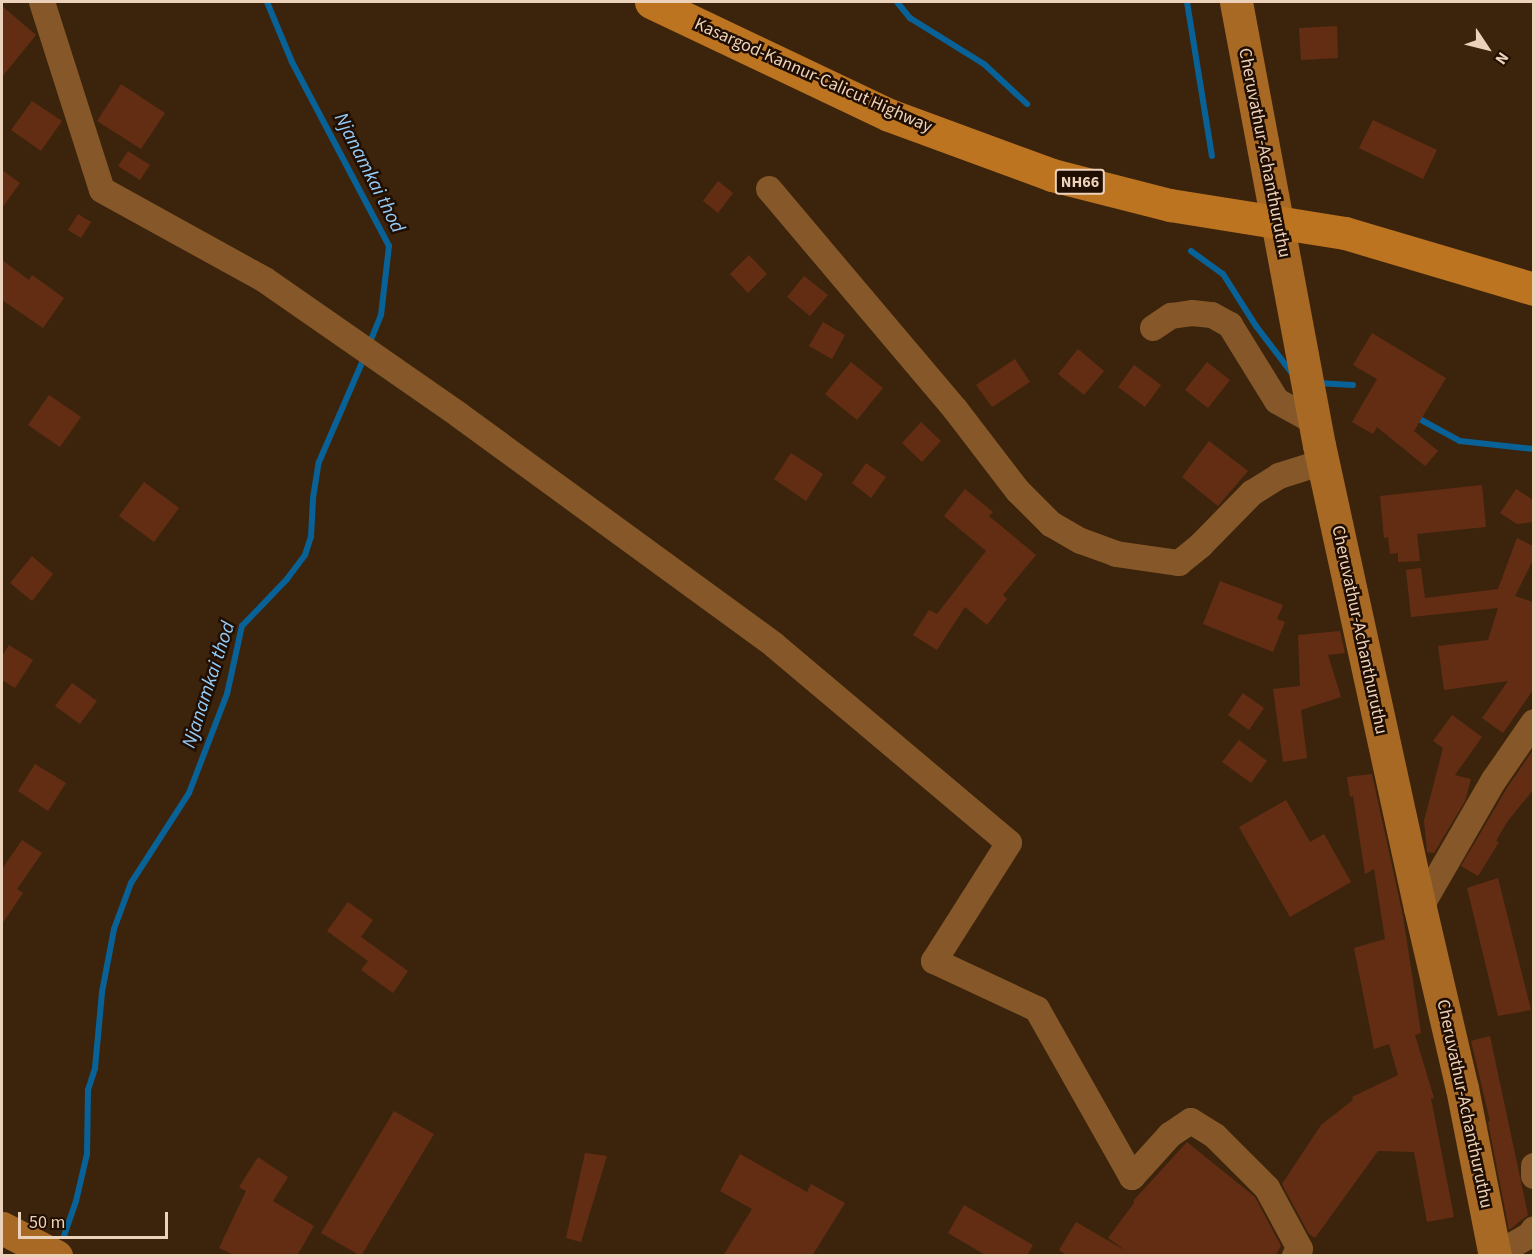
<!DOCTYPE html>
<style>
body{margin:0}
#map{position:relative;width:1535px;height:1257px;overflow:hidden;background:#3c240c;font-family:"Source Sans 3",sans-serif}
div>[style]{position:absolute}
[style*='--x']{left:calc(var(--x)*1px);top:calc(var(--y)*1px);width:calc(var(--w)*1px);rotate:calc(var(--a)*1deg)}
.stream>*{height:6px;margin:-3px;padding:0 3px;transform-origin:3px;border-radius:3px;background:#086297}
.building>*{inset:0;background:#632d14}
.minor>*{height:26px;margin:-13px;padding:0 13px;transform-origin:13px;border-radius:13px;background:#865829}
.major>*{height:33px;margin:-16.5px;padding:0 16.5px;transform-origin:16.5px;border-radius:16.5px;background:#a76924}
.highway>*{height:33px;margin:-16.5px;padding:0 16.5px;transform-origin:16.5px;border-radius:16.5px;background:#bd7420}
span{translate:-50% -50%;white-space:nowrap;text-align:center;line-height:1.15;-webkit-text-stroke:5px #200e00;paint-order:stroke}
.shield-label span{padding:2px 4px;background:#200e00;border:2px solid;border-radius:4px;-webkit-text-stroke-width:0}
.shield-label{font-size:16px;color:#edd2bb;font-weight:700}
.street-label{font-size:18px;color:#edd2bb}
.water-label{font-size:20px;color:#95cdfa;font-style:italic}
.frame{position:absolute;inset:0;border:3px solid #edd2bb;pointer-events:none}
.north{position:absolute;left:1457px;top:18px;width:60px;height:60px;-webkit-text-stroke:4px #200e00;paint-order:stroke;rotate:125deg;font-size:16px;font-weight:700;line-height:24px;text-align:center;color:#edd2bb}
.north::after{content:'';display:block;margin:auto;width:21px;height:27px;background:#edd2bb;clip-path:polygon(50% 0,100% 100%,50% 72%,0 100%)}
.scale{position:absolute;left:18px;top:1212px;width:150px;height:27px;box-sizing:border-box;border:3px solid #edd2bb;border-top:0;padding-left:8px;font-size:18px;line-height:21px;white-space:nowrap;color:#edd2bb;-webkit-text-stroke:4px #200e00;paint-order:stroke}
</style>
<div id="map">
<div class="stream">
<i style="--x:267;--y:2;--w:65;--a:67.4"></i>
<i style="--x:292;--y:62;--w:208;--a:62.2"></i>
<i style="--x:389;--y:246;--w:69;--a:96.6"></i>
<i style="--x:381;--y:315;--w:32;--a:112"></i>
<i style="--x:897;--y:2;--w:21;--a:51"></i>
<i style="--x:910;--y:18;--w:87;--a:31.9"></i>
<i style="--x:984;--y:64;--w:59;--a:42.9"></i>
<i style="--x:1187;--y:2;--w:156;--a:80.8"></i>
<i style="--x:1191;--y:251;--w:39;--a:36"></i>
<i style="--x:1223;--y:274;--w:62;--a:57.6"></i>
<i style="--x:1256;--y:326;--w:58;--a:52.7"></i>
<i style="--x:1317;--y:383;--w:36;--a:3"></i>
<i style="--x:1414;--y:416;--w:52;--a:28.5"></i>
<i style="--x:1460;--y:441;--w:74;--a:6.2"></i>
<i style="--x:64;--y:1236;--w:37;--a:-71"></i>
<i style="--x:76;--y:1201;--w:48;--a:-76.8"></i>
<i style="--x:87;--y:1154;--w:64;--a:-89.1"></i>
<i style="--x:88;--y:1090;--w:23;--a:-72"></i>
<i style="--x:95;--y:1068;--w:76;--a:-84.7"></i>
<i style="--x:102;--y:992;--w:64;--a:-79.2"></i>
<i style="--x:114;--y:929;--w:49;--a:-69.7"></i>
<i style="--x:131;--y:883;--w:107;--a:-57.2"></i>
<i style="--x:189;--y:793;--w:106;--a:-69"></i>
<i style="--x:227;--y:694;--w:70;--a:-77.6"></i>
<i style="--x:242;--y:626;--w:65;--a:-46.2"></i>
<i style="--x:287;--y:579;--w:30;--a:-53"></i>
<i style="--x:305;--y:555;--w:19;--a:-72"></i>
<i style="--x:311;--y:537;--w:39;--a:-87"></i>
<i style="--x:313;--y:498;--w:36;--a:-81"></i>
<i style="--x:319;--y:462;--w:113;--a:-66.6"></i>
</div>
<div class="building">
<i style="clip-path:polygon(2px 6px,36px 35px,2px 77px)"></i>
<i style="clip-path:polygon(1337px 26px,1338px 58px,1301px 60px,1299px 28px)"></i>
<i style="clip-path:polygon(121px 84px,165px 113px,141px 149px,97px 121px)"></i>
<i style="clip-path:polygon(32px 101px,62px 121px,41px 151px,11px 130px)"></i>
<i style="clip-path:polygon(1373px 120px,1437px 150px,1423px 179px,1359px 148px)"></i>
<i style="clip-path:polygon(128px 151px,150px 165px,140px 180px,118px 166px)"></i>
<i style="clip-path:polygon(2px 170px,20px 183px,2px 208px)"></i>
<i style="clip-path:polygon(718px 181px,733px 193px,718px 213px,703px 201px)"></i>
<i style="clip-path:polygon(78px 214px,91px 222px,81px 238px,68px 230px)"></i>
<i style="clip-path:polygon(749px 255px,767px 274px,748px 293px,730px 274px)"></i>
<i style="clip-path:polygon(2px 260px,29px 280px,32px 275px,64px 298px,43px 328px,2px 300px)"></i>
<i style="clip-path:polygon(804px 276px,828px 295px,810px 316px,787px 297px)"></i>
<i style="clip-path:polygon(823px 322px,845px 335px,832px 359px,809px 346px)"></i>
<i style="clip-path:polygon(1372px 333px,1446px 378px,1414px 431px,1438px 451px,1425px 466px,1377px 427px,1373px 434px,1352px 422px,1377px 379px,1353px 365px)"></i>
<i style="clip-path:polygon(1078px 349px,1104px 371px,1084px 395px,1058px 374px)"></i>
<i style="clip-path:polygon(1015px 359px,1030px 382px,992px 407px,976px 385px)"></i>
<i style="clip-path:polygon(851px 362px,883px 388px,857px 420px,825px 394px)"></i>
<i style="clip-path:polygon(1207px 362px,1230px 380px,1208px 408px,1185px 390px)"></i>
<i style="clip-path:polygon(1134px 365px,1161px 385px,1145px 407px,1118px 387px)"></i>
<i style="clip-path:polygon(49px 395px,81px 417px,60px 447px,28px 425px)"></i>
<i style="clip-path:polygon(921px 422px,941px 441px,922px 462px,902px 443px)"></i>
<i style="clip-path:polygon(1209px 441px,1248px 471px,1218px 506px,1182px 477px)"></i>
<i style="clip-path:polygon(791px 453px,823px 474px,806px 501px,774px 479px)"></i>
<i style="clip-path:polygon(866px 463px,886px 477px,871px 498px,852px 483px)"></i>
<i style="clip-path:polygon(144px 482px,179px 508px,154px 542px,119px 516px)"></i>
<i style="clip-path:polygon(1482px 485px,1486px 527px,1417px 534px,1420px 561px,1398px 562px,1398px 553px,1390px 554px,1388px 537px,1384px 538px,1380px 496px)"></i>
<i style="clip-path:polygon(965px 489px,993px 512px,989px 516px,1036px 555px,1003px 595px,1007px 599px,987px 625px,965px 607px,937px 650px,913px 635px,929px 610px,937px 614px,986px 551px,944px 516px)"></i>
<i style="clip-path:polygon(1516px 489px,1533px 500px,1533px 522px,1517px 524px,1500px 513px)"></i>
<i style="clip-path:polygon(1517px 538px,1533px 546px,1533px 560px,1515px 596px,1533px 602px,1533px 690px,1503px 733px,1482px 718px,1508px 681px,1444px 690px,1438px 646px,1488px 640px,1498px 608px,1411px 617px,1406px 570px,1421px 568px,1425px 598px,1498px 589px)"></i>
<i style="clip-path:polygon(32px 556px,53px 574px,32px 601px,10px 583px)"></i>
<i style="clip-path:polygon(1220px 581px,1283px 605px,1277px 619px,1285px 622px,1273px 652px,1203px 624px)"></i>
<i style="clip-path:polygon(1340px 631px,1345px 653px,1328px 655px,1341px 697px,1301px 710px,1307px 758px,1283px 762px,1273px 689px,1300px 686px,1298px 635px)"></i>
<i style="clip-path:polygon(9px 645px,33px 660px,15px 688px,2px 680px,2px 656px)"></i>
<i style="clip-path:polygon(72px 683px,97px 701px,80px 724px,55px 706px)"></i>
<i style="clip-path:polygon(1243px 693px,1264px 708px,1249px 730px,1228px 715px)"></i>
<i style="clip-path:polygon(1452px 715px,1482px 737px,1455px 775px,1471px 779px,1465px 801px,1434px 853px,1427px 852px,1424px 821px,1443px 748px,1433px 741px)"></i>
<i style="clip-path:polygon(1239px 740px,1267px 761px,1251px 783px,1222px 762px)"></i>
<i style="clip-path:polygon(1533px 750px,1533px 790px,1507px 822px,1496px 841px,1499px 842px,1478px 876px,1461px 866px,1507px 788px)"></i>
<i style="clip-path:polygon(35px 764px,66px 783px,48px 811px,18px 791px)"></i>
<i style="clip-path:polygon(1372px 774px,1403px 916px,1421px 1033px,1415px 1035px,1434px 1098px,1431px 1098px,1454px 1217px,1427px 1222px,1414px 1152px,1378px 1151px,1315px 1238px,1309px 1234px,1282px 1184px,1321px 1125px,1353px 1100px,1352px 1097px,1398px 1075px,1389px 1044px,1374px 1049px,1354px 948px,1385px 939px,1374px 869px,1365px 874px,1353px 796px,1350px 797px,1347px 777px)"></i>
<i style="clip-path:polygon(1286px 800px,1310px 842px,1324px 834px,1351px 882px,1290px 917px,1239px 827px)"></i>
<i style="clip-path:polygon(22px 840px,42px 853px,17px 889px,23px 893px,2px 924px,2px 869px)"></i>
<i style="clip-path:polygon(1498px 878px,1531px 1010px,1498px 1016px,1467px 888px)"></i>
<i style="clip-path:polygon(348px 902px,373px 920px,361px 937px,408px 971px,393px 993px,361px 970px,368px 961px,327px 931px)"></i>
<i style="clip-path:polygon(1490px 1036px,1528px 1215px,1509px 1230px,1488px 1122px,1490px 1121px,1471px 1041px)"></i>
<i style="clip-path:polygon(394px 1111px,434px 1134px,361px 1256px,321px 1233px)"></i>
<i style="clip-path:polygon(1187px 1142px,1255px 1197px,1281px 1246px,1275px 1256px,1068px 1256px,1059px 1250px,1076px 1222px,1126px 1251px,1108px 1238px,1134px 1203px,1133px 1201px)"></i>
<i style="clip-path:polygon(585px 1153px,607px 1156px,581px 1242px,566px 1238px)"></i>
<i style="clip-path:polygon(740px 1154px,807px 1192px,811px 1184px,845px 1203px,812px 1256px,723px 1256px,752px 1209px,720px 1191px)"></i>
<i style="clip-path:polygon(258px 1157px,288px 1177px,273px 1201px,314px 1226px,297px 1256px,236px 1256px,219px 1248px,246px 1191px,239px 1187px)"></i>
<i style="clip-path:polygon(964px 1205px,1033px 1245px,1027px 1256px,987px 1256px,948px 1233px)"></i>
</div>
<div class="minor">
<i style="--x:42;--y:2;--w:197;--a:72.3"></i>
<i style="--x:102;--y:190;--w:186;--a:28.9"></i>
<i style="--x:265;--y:280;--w:236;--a:34.8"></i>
<i style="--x:459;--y:415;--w:390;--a:36.1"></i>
<i style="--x:774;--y:645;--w:307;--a:40.1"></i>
<i style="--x:1009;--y:843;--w:140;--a:122.4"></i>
<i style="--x:934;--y:961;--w:114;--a:25"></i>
<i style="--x:1037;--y:1009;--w:193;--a:60.5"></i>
<i style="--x:1132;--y:1177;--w:57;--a:-47.9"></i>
<i style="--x:1170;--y:1135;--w:25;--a:-34"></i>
<i style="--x:1191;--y:1121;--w:28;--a:32"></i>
<i style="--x:1215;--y:1136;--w:74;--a:45"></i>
<i style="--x:1267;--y:1188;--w:69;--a:61.6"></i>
<i style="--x:1300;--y:1249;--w:9;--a:126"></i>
<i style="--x:769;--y:189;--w:288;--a:49.8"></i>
<i style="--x:955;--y:409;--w:103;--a:52.5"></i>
<i style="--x:1018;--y:491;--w:47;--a:45"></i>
<i style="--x:1051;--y:524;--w:34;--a:30"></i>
<i style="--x:1081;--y:541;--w:37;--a:20"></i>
<i style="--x:1116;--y:554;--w:64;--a:8.1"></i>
<i style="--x:1179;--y:563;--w:28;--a:-39"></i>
<i style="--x:1201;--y:545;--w:73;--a:-45.6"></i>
<i style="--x:1252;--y:493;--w:32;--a:-32"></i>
<i style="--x:1279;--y:476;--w:46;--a:-17.7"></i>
<i style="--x:1153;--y:328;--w:22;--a:-34"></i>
<i style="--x:1171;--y:316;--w:21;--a:-8"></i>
<i style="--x:1192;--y:313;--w:20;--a:6"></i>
<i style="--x:1212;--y:315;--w:21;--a:29"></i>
<i style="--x:1230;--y:325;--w:89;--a:58.3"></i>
<i style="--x:1277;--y:401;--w:43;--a:28.9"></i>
<i style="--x:1420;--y:908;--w:148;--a:-60"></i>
<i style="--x:1494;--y:780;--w:70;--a:-55.4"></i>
<i style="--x:1534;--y:1166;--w:10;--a:90"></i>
<i style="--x:1495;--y:1255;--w:40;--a:-29.7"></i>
<i style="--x:1530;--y:1235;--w:7;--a:-56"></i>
</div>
<div class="major">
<i style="--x:1236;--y:2;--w:451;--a:79.4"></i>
<i style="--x:1319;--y:445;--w:474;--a:77.7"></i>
<i style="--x:1420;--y:908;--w:185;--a:76.9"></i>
<i style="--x:1462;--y:1088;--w:171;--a:78.9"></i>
<i style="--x:2;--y:1228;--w:61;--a:27.4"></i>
</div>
<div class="highway">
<i style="--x:651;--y:2;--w:263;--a:25.4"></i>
<i style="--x:889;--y:115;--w:174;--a:20.2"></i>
<i style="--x:1052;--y:175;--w:122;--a:14.3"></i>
<i style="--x:1170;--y:205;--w:177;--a:9.1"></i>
<i style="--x:1345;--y:233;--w:197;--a:16.5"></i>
</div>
<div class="shield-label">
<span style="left:1080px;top:182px">NH66</span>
</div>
<div class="street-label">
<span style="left:813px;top:76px;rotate:24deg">Kasargod-Kannur-Calicut Highway</span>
<span style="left:1264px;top:153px;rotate:79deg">Cheruvathur-Achanthuruthu</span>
<span style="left:1359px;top:630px;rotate:78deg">Cheruvathur-Achanthuruthu</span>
<span style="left:1464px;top:1104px;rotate:78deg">Cheruvathur-Achanthuruthu</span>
</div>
<div class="water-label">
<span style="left:369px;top:173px;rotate:63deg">Njanamkai thod</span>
<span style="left:209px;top:685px;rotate:-72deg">Njanamkai thod</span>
</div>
<div class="frame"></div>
<div class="north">N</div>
<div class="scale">50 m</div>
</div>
